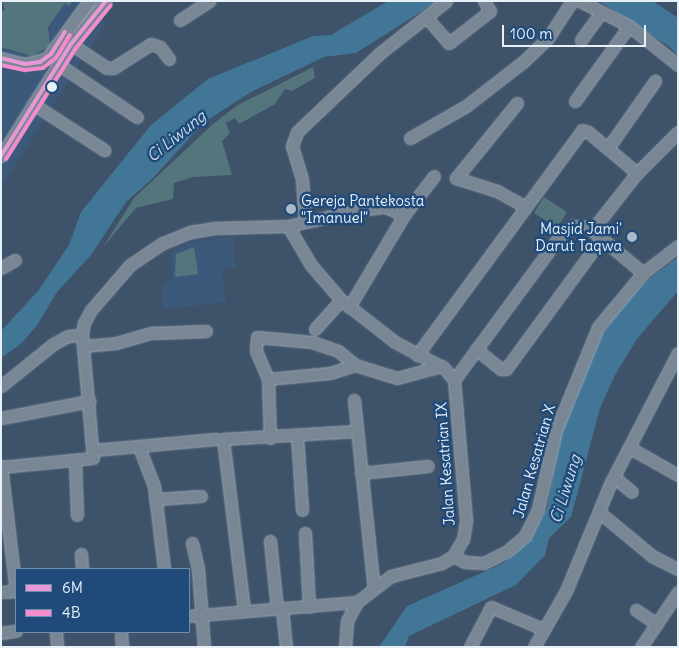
<!DOCTYPE html>
<style>
body{margin:0}
#map{position:relative;width:679px;height:648px;overflow:hidden;background:#3e5269;font-family:Delius,sans-serif}
div>[style]{position:absolute}
[style*='--x']{left:calc(var(--x)*1px);top:calc(var(--y)*1px);width:calc(var(--w)*1px);rotate:calc(var(--a)*1deg)}
.built>*{inset:0;background:#3c587a}
.green>*{inset:0;background:#54757c}
.water>*{inset:0;background:#427697}
.roads{filter:drop-shadow(0 0 1px #9ea9b5) drop-shadow(0 0 1px #9ea9b5)}
.minor>*{height:11px;margin:-5.5px;padding:0 5.5px;transform-origin:5.5px;border-radius:5.5px;background:#798694}
.bus-1>*{height:4px;margin:-2px;padding:0 2px;transform-origin:2px;border-radius:2px;background:#e699d4}
.bus-2>*{height:4px;margin:-2px;padding:0 2px;transform-origin:2px;border-radius:2px;background:#f38ccd}
.dots>*{width:14px;height:14px;translate:-50% -50%;box-sizing:border-box;border:2px solid #1f4a7a;border-radius:50%}
span{translate:-50% -50%;white-space:nowrap;text-align:center;line-height:1.15;-webkit-text-stroke:5px #1f4a7a;paint-order:stroke}
.poi-label{font-size:15px;color:#e8f1f8}
.left{translate:0 -50%;text-align:left}
.right{translate:-100% -50%;text-align:right}
.street-label{font-size:15px;color:#e8f1f8}
.water-label{font-size:16px;color:#cfdfea;font-style:italic}
.frame{position:absolute;inset:0;border:2px solid #e8f1f8;pointer-events:none}
.legend{position:absolute;left:15px;top:568px;width:175px;height:65px;box-sizing:border-box;background:#1f4a7a;border:1px solid #6f8dac;margin:0;padding:6px 9px;list-style:none;font-size:15px;color:#e8f1f8}
.legend li{display:flex;align-items:center;gap:10px;height:25px}
.legend b{width:25px;border:1px solid #6f8dac}
.scale{position:absolute;left:502px;top:25px;width:144px;height:22px;box-sizing:border-box;border:2px solid #e8f1f8;border-top:0;padding-left:6px;font-size:15px;line-height:18px;white-space:nowrap;color:#e8f1f8;-webkit-text-stroke:4px #1f4a7a;paint-order:stroke}
</style>
<div id="map">
<div class="built">
<i style="clip-path:polygon(1px 1px,96px 1px,105px 24px,1px 188px)"></i>
<i style="clip-path:polygon(233px 237px,236px 267px,222px 269px,226px 302px,163px 309px,163px 282px,172px 281px,172px 253px,191px 241px)"></i>
</div>
<div class="green">
<i style="clip-path:polygon(7px 1px,73px 1px,69px 6px,65px 3px,48px 27px,50px 46px,32px 56px,1px 47px,1px 11px,5px 10px,3px 3px)"></i>
<i style="clip-path:polygon(313px 67px,315px 78px,292px 91px,285px 89px,275px 104px,239px 124px,235px 118px,226px 123px,230px 133px,222px 141px,232px 175px,193px 177px,174px 183px,173px 199px,136px 208px,103px 247px,134px 198px,212px 125px,236px 106px)"></i>
<i style="clip-path:polygon(544px 197px,567px 212px,557px 228px,534px 213px)"></i>
<i style="clip-path:polygon(194px 247px,198px 274px,175px 277px,176px 254px)"></i>
</div>
<div class="water">
<i style="clip-path:polygon(388px 1px,438px 1px,356px 53px,324px 57px,251px 92px,203px 123px,153px 178px,126px 202px,91px 255px,57px 292px,38px 324px,21px 344px,1px 358px,1px 331px,38px 291px,69px 245px,81px 212px,151px 125px,208px 79px,313px 36px,331px 35px)"></i>
<i style="clip-path:polygon(599px 1px,653px 1px,678px 18px,678px 56px,670px 47px)"></i>
<i style="clip-path:polygon(678px 257px,678px 291px,637px 339px,615px 375px,600px 408px,571px 517px,549px 538px,545px 555px,516px 585px,409px 636px,405px 647px,379px 647px,407px 606px,504px 563px,529px 540px,547px 508px,560px 433px,599px 339px,629px 294px)"></i>
</div>
<div class="roads">
<div class="minor">
<i style="--x:580;--y:1;--w:55;--a:27"></i>
<i style="--x:629;--y:26;--w:63;--a:38.5"></i>
<i style="--x:427;--y:18;--w:33;--a:49"></i>
<i style="--x:449;--y:43;--w:52;--a:-38"></i>
<i style="--x:490;--y:11;--w:12;--a:-121"></i>
<i style="--x:180;--y:20;--w:35;--a:-33"></i>
<i style="--x:581;--y:40;--w:31;--a:-54"></i>
<i style="--x:71;--y:44;--w:43;--a:33.7"></i>
<i style="--x:107;--y:68;--w:6;--a:0"></i>
<i style="--x:113;--y:68;--w:45;--a:-32.3"></i>
<i style="--x:151;--y:44;--w:9;--a:18"></i>
<i style="--x:160;--y:47;--w:15;--a:53"></i>
<i style="--x:1;--y:58;--w:25;--a:14"></i>
<i style="--x:25;--y:64;--w:23;--a:-15"></i>
<i style="--x:47;--y:58;--w:71;--a:-53.6"></i>
<i style="--x:58;--y:64;--w:95;--a:33.9"></i>
<i style="--x:575;--y:101;--w:92;--a:-54.2"></i>
<i style="--x:517;--y:103;--w:97;--a:129.1"></i>
<i style="--x:456;--y:178;--w:43;--a:17.6"></i>
<i style="--x:497;--y:191;--w:31;--a:29"></i>
<i style="--x:33;--y:104;--w:85;--a:32.9"></i>
<i style="--x:410;--y:138;--w:64;--a:-29.7"></i>
<i style="--x:466;--y:106;--w:72;--a:-37.7"></i>
<i style="--x:523;--y:62;--w:35;--a:-44"></i>
<i style="--x:548;--y:38;--w:44;--a:-57"></i>
<i style="--x:608;--y:148;--w:82;--a:-55"></i>
<i style="--x:1;--y:156;--w:132;--a:-58"></i>
<i style="--x:71;--y:44;--w:55;--a:-50.9"></i>
<i style="--x:305;--y:222;--w:43;--a:-94"></i>
<i style="--x:302;--y:179;--w:34;--a:-107"></i>
<i style="--x:292;--y:146;--w:15;--a:-70"></i>
<i style="--x:297;--y:132;--w:115;--a:-43.6"></i>
<i style="--x:380;--y:53;--w:84;--a:-38.2"></i>
<i style="--x:288;--y:226;--w:45;--a:59.5"></i>
<i style="--x:311;--y:265;--w:46;--a:49.4"></i>
<i style="--x:341;--y:300;--w:68;--a:37.9"></i>
<i style="--x:395;--y:342;--w:55;--a:28"></i>
<i style="--x:444;--y:368;--w:16;--a:50"></i>
<i style="--x:454;--y:380;--w:142;--a:85.1"></i>
<i style="--x:466;--y:521;--w:18;--a:99"></i>
<i style="--x:463;--y:539;--w:20;--a:120"></i>
<i style="--x:453;--y:556;--w:13;--a:148"></i>
<i style="--x:442;--y:563;--w:53;--a:165.7"></i>
<i style="--x:391;--y:576;--w:43;--a:142.6"></i>
<i style="--x:357;--y:602;--w:21;--a:118"></i>
<i style="--x:347;--y:621;--w:26;--a:94"></i>
<i style="--x:592;--y:230;--w:73;--a:-51.7"></i>
<i style="--x:637;--y:173;--w:58;--a:-45"></i>
<i style="--x:1;--y:268;--w:16;--a:-30"></i>
<i style="--x:349;--y:307;--w:107;--a:-59.1"></i>
<i style="--x:404;--y:215;--w:49;--a:-52.4"></i>
<i style="--x:315;--y:329;--w:39;--a:-48"></i>
<i style="--x:83;--y:346;--w:33;--a:-5"></i>
<i style="--x:116;--y:343;--w:37;--a:-16"></i>
<i style="--x:152;--y:333;--w:54;--a:-2.1"></i>
<i style="--x:476;--y:349;--w:32;--a:39"></i>
<i style="--x:501;--y:369;--w:5;--a:0"></i>
<i style="--x:506;--y:369;--w:162;--a:-53.8"></i>
<i style="--x:417;--y:355;--w:279;--a:-53.7"></i>
<i style="--x:582;--y:130;--w:6;--a:18"></i>
<i style="--x:588;--y:132;--w:64;--a:39.9"></i>
<i style="--x:268;--y:379;--w:62;--a:-5.5"></i>
<i style="--x:330;--y:373;--w:26;--a:-18"></i>
<i style="--x:355;--y:365;--w:44;--a:17.2"></i>
<i style="--x:397;--y:378;--w:46;--a:-15.3"></i>
<i style="--x:268;--y:379;--w:30;--a:-113"></i>
<i style="--x:256;--y:351;--w:14;--a:-86"></i>
<i style="--x:257;--y:337;--w:55;--a:5.2"></i>
<i style="--x:312;--y:342;--w:28;--a:19"></i>
<i style="--x:338;--y:351;--w:22;--a:39"></i>
<i style="--x:268;--y:379;--w:59;--a:88.1"></i>
<i style="--x:454;--y:380;--w:182;--a:-53.7"></i>
<i style="--x:562;--y:233;--w:13;--a:-32"></i>
<i style="--x:573;--y:226;--w:15;--a:4"></i>
<i style="--x:588;--y:227;--w:72;--a:39.9"></i>
<i style="--x:1;--y:386;--w:67;--a:-38.9"></i>
<i style="--x:53;--y:344;--w:17;--a:-28"></i>
<i style="--x:68;--y:336;--w:14;--a:-4"></i>
<i style="--x:354;--y:400;--w:190;--a:84"></i>
<i style="--x:1;--y:418;--w:90;--a:-10.9"></i>
<i style="--x:297;--y:436;--w:74;--a:86.1"></i>
<i style="--x:139;--y:447;--w:42;--a:69"></i>
<i style="--x:154;--y:486;--w:84;--a:83.1"></i>
<i style="--x:630;--y:448;--w:55;--a:29.4"></i>
<i style="--x:94;--y:450;--w:122;--a:-5.2"></i>
<i style="--x:75;--y:461;--w:54;--a:87.9"></i>
<i style="--x:1;--y:466;--w:126;--a:83.2"></i>
<i style="--x:1;--y:467;--w:92;--a:-5.6"></i>
<i style="--x:93;--y:458;--w:123;--a:-95.1"></i>
<i style="--x:82;--y:335;--w:12;--a:-81"></i>
<i style="--x:84;--y:323;--w:15;--a:-62"></i>
<i style="--x:91;--y:310;--w:60;--a:-49.1"></i>
<i style="--x:130;--y:265;--w:40;--a:-34"></i>
<i style="--x:163;--y:243;--w:29;--a:-22"></i>
<i style="--x:190;--y:232;--w:24;--a:-9"></i>
<i style="--x:214;--y:228;--w:74;--a:-1.5"></i>
<i style="--x:288;--y:226;--w:73;--a:-12.7"></i>
<i style="--x:359;--y:210;--w:26;--a:-7"></i>
<i style="--x:385;--y:207;--w:21;--a:23"></i>
<i style="--x:361;--y:473;--w:67;--a:-6"></i>
<i style="--x:614;--y:477;--w:23;--a:40"></i>
<i style="--x:155;--y:499;--w:46;--a:-3.7"></i>
<i style="--x:599;--y:512;--w:69;--a:39.7"></i>
<i style="--x:652;--y:556;--w:29;--a:27"></i>
<i style="--x:305;--y:533;--w:74;--a:86.9"></i>
<i style="--x:270;--y:541;--w:68;--a:84.1"></i>
<i style="--x:192;--y:543;--w:27;--a:77"></i>
<i style="--x:198;--y:569;--w:78;--a:85.6"></i>
<i style="--x:81;--y:554;--w:15;--a:86"></i>
<i style="--x:453;--y:556;--w:13;--a:27"></i>
<i style="--x:465;--y:562;--w:19;--a:3"></i>
<i style="--x:484;--y:563;--w:25;--a:-27"></i>
<i style="--x:506;--y:552;--w:25;--a:-40"></i>
<i style="--x:525;--y:536;--w:30;--a:-64"></i>
<i style="--x:538;--y:509;--w:81;--a:-77.2"></i>
<i style="--x:556;--y:430;--w:111;--a:-67.8"></i>
<i style="--x:598;--y:327;--w:70;--a:-50.2"></i>
<i style="--x:643;--y:273;--w:44;--a:-37.6"></i>
<i style="--x:1;--y:592;--w:15;--a:-4"></i>
<i style="--x:282;--y:609;--w:38;--a:84"></i>
<i style="--x:244;--y:610;--w:172;--a:-97"></i>
<i style="--x:223;--y:439;--w:133;--a:-3.4"></i>
<i style="--x:636;--y:610;--w:25;--a:34"></i>
<i style="--x:189;--y:616;--w:169;--a:-4.8"></i>
<i style="--x:56;--y:632;--w:15;--a:86"></i>
<i style="--x:121;--y:632;--w:15;--a:86"></i>
<i style="--x:1;--y:633;--w:15;--a:-8"></i>
<i style="--x:470;--y:647;--w:45;--a:-62.3"></i>
<i style="--x:491;--y:607;--w:56;--a:22.9"></i>
<i style="--x:534;--y:647;--w:64;--a:-60.3"></i>
<i style="--x:566;--y:591;--w:118;--a:-67.6"></i>
<i style="--x:611;--y:482;--w:145;--a:-62.6"></i>
<i style="--x:641;--y:647;--w:66;--a:-56.1"></i>
</div>
</div>
<div class="bus-1">
<i style="--x:1;--y:58;--w:25;--a:14"></i>
<i style="--x:25;--y:64;--w:15;--a:-8"></i>
<i style="--x:40;--y:62;--w:14;--a:-36"></i>
<i style="--x:51;--y:54;--w:26;--a:-58"></i>
<i style="--x:1;--y:156;--w:132;--a:-58"></i>
<i style="--x:71;--y:44;--w:55;--a:-50.9"></i>
</div>
<div class="bus-2">
<i style="--x:1;--y:65;--w:25;--a:12"></i>
<i style="--x:25;--y:70;--w:18;--a:-6"></i>
<i style="--x:43;--y:68;--w:16;--a:-38"></i>
<i style="--x:56;--y:58;--w:27;--a:-59"></i>
<i style="--x:6;--y:159;--w:131;--a:-57.8"></i>
<i style="--x:76;--y:48;--w:55;--a:-50.9"></i>
</div>
<div class="dots">
<i style="left:52px;top:87px;background:#e8f1f8"></i>
<i style="left:291px;top:209px;background:#acb9c6"></i>
<i style="left:632px;top:237px;background:#acb9c6"></i>
</div>
<div class="poi-label">
<span class="left" style="left:301px;top:209px">Gereja Pantekosta<br>"Imanuel"</span>
<span class="right" style="left:622px;top:237px">Masjid Jami'<br>Darut Taqwa</span>
</div>
<div class="street-label">
<span style="left:534px;top:461px;rotate:-74deg">Jalan Kesatrian X</span>
<span style="left:445px;top:464px;rotate:-94deg">Jalan Kesatrian IX</span>
</div>
<div class="water-label">
<span style="left:176px;top:136px;rotate:-39deg">Ci Liwung</span>
<span style="left:565px;top:489px;rotate:-73deg">Ci Liwung</span>
</div>
<div class="frame"></div>
<ul class="legend">
<li><b style="height:6px;background:#e699d4"></b>6M</li>
<li><b style="height:6px;background:#f38ccd"></b>4B</li>
</ul>
<div class="scale">100 m</div>
</div>
